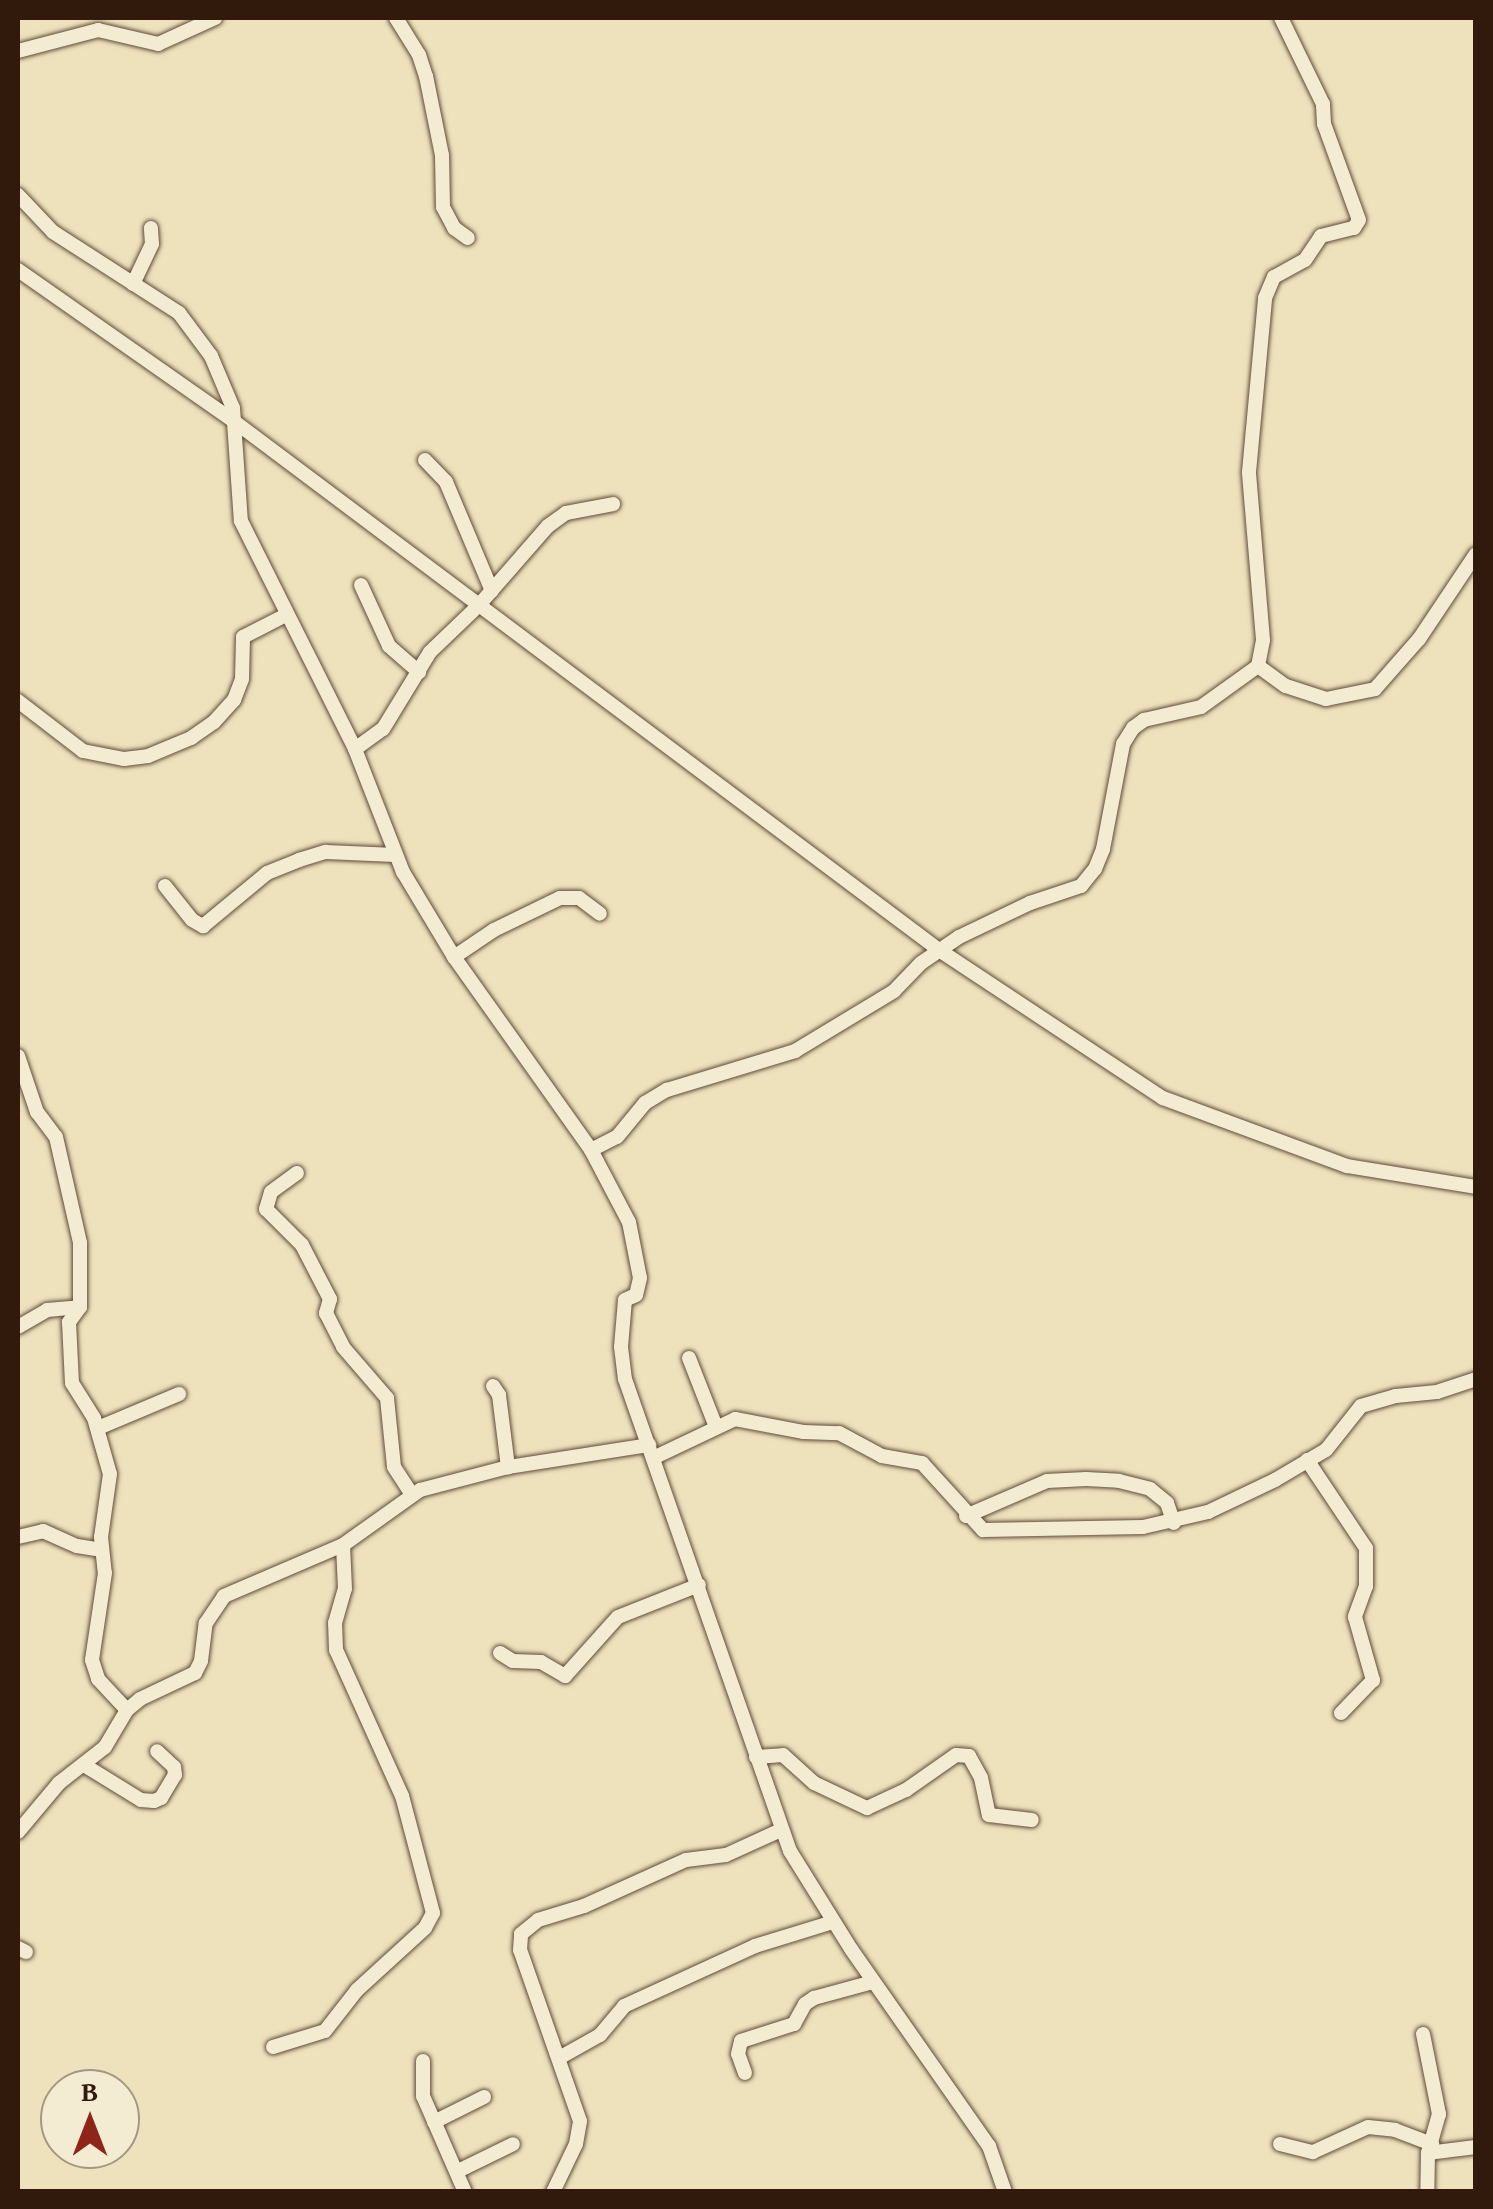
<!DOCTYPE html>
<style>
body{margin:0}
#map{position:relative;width:1493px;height:2209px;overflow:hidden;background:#ede2bc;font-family:"Gentium Book Plus",serif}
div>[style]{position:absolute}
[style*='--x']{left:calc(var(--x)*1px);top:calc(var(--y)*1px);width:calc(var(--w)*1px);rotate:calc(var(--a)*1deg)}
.roads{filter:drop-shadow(0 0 2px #604b38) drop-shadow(0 0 2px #604b38)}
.minor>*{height:14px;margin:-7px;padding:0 7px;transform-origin:7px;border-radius:7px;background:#f3ecd3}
span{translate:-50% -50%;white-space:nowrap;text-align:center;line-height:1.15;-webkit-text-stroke:10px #f3ecd3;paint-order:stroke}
.frame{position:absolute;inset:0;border:20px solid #31190c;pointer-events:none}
.north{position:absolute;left:40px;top:2069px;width:100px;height:100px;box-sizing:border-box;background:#f3ecd3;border:2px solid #a59883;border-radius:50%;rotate:0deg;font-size:28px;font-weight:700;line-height:40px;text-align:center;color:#31190c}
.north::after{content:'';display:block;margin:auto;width:35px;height:45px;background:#8f2418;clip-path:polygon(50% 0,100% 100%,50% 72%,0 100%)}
</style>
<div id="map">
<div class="roads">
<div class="minor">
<i style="--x:396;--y:18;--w:44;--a:58.1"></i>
<i style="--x:419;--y:55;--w:22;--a:72"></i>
<i style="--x:426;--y:76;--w:81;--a:78.6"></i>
<i style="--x:442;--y:155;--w:52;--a:88.9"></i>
<i style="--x:443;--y:207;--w:24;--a:62"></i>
<i style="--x:454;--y:228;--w:17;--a:36"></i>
<i style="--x:18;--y:51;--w:83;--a:-14.7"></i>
<i style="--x:98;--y:30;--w:62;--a:13.1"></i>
<i style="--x:158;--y:44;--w:63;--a:-24.5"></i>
<i style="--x:18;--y:195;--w:51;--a:46.6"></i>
<i style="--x:53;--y:232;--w:150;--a:32.7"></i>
<i style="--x:179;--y:313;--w:54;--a:53.3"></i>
<i style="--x:211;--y:356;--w:56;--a:67.1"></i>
<i style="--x:233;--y:408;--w:113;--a:86"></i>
<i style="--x:241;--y:521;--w:255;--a:63.4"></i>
<i style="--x:355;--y:749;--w:132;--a:68.7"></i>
<i style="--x:403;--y:872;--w:99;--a:59"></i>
<i style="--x:454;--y:957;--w:237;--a:54.6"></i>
<i style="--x:591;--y:1150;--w:81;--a:62.2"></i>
<i style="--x:629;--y:1222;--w:57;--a:78.9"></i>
<i style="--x:640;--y:1278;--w:17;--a:103"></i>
<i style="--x:636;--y:1295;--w:12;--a:156"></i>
<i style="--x:625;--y:1300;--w:47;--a:94.9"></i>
<i style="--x:621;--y:1347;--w:32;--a:83"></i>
<i style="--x:625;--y:1379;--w:500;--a:70.73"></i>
<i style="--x:790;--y:1851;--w:115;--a:58.1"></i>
<i style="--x:851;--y:1949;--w:241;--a:55"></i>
<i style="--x:989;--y:2146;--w:49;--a:70.8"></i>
<i style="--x:18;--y:270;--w:265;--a:35"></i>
<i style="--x:235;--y:422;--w:880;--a:36.87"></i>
<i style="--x:939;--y:950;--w:268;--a:33.5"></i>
<i style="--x:1163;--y:1098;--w:196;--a:20.3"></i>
<i style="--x:1347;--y:1166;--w:131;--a:9.2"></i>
<i style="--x:133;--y:284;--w:44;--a:-64.6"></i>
<i style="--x:152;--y:244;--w:16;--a:-94"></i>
<i style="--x:425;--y:460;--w:30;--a:46"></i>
<i style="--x:446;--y:482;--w:118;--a:67.1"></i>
<i style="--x:361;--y:585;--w:67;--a:65.3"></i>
<i style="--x:389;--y:646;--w:40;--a:41"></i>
<i style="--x:1258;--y:666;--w:34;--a:36"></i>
<i style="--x:1286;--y:686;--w:42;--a:18"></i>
<i style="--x:1326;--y:699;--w:50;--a:-11.5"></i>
<i style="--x:1375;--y:689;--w:67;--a:-48.7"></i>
<i style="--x:1419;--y:639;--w:102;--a:-56.2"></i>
<i style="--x:18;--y:701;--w:82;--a:37.6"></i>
<i style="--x:83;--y:751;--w:42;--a:11"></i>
<i style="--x:124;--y:759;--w:24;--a:-7"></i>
<i style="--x:148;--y:756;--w:47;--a:-22.7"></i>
<i style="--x:191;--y:738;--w:28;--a:-35"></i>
<i style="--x:214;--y:722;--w:30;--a:-48"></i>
<i style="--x:234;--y:700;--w:22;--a:-69"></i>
<i style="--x:242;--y:679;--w:42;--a:-88.6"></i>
<i style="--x:243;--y:637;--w:48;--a:-27.1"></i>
<i style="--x:355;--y:749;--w:34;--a:-36"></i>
<i style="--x:383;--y:729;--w:90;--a:-58.6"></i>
<i style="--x:430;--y:652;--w:68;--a:-43.8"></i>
<i style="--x:479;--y:605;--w:105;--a:-48.9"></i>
<i style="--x:548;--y:526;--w:22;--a:-36"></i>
<i style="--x:566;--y:513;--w:48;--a:-10.8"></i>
<i style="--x:165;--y:886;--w:43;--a:51.5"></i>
<i style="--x:192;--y:920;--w:13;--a:29"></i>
<i style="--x:203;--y:926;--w:83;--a:-39.6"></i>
<i style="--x:267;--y:873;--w:35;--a:-22"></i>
<i style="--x:299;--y:860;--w:28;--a:-17"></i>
<i style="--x:326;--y:852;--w:69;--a:2.5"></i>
<i style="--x:454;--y:957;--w:48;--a:-34"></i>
<i style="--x:494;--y:930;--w:73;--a:-25.9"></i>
<i style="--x:560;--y:898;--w:19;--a:0"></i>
<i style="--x:579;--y:898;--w:26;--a:37"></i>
<i style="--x:18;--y:1056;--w:59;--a:71.3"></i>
<i style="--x:37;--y:1112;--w:31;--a:53"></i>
<i style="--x:56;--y:1137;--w:109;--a:77.2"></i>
<i style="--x:80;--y:1243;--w:64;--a:90"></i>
<i style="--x:80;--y:1307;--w:19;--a:126"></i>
<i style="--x:69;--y:1322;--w:61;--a:87.2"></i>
<i style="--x:72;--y:1383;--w:41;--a:57.8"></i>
<i style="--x:94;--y:1418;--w:58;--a:74.1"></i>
<i style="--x:110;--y:1474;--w:64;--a:98.1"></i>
<i style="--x:101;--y:1537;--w:36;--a:84"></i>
<i style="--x:105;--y:1573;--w:88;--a:98.5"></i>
<i style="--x:92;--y:1660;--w:20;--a:72"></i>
<i style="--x:98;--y:1679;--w:42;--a:46.9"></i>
<i style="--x:591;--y:1150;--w:29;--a:-27"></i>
<i style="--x:617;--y:1137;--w:44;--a:-50.5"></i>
<i style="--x:645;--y:1103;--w:26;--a:-31"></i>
<i style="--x:667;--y:1090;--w:134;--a:-16.9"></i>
<i style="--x:795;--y:1051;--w:116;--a:-31.2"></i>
<i style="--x:894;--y:991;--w:39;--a:-46"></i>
<i style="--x:921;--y:963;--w:46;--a:-34.4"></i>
<i style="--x:959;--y:937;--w:79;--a:-25.6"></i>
<i style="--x:1030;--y:903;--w:54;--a:-18.4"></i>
<i style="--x:1081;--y:886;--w:22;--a:-51"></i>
<i style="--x:1095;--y:869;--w:22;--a:-68"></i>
<i style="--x:1103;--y:849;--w:107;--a:-79.2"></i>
<i style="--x:1123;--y:744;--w:19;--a:-58"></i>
<i style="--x:1133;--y:728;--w:14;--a:-36"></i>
<i style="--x:1144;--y:720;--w:58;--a:-12.8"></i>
<i style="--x:1201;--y:707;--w:70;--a:-35.7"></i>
<i style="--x:1258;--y:666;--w:26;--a:-79"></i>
<i style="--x:1263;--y:640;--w:169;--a:-94.8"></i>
<i style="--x:1249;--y:472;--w:175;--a:-84.7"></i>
<i style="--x:1265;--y:298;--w:23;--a:-67"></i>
<i style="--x:1274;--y:277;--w:35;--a:-29"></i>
<i style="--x:1305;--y:260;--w:29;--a:-56"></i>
<i style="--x:1321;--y:236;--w:34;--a:-14"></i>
<i style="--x:1354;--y:228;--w:9;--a:-58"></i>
<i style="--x:1359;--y:220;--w:102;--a:-110"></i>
<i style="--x:1324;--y:124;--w:20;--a:-93"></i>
<i style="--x:1323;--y:104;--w:96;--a:-116"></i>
<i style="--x:297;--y:1173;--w:32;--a:144"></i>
<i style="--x:271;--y:1192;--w:18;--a:106"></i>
<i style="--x:266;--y:1209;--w:51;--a:45"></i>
<i style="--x:302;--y:1245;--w:61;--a:62.6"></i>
<i style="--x:330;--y:1299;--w:15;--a:106"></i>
<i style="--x:326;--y:1313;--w:38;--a:63"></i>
<i style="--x:343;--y:1347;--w:67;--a:49.2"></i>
<i style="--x:387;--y:1398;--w:69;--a:84.2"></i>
<i style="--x:394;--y:1467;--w:33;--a:57"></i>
<i style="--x:18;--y:1327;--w:34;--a:-30"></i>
<i style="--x:47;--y:1310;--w:33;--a:-5"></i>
<i style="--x:689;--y:1358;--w:74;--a:68.6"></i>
<i style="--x:493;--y:1386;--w:11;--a:56"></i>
<i style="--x:499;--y:1395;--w:73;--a:82.9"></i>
<i style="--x:98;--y:1428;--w:88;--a:-22.8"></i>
<i style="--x:653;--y:1458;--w:91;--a:-25.4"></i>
<i style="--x:735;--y:1419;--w:69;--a:10.8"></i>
<i style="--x:803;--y:1432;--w:36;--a:2"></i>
<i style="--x:839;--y:1433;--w:49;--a:28.1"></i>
<i style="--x:882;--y:1456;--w:41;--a:9.9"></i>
<i style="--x:922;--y:1463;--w:91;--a:47.7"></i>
<i style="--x:983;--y:1530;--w:160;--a:-1.1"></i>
<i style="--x:1143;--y:1527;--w:67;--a:-13"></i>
<i style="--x:1208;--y:1512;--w:74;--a:-25.5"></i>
<i style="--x:1275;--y:1480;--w:59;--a:-30.5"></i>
<i style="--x:1326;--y:1450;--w:56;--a:-51.5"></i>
<i style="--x:1361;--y:1406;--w:36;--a:-16"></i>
<i style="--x:1396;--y:1396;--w:41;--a:-5.6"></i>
<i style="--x:1437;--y:1392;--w:41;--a:-18.4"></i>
<i style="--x:1307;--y:1460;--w:106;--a:56.2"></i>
<i style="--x:1366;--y:1548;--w:38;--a:90"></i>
<i style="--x:1366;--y:1586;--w:33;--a:110"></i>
<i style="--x:1355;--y:1617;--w:66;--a:74.1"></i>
<i style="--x:1373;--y:1680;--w:46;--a:134.1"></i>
<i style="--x:966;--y:1516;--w:88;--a:-23.4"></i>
<i style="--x:1047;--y:1481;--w:39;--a:-3"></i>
<i style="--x:1086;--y:1479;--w:33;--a:3"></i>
<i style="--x:1119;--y:1481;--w:32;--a:14"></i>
<i style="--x:1150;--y:1489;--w:22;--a:39"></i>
<i style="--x:1167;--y:1503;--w:21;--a:71"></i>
<i style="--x:18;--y:1537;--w:26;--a:-13"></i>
<i style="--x:43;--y:1531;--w:37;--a:24"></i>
<i style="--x:77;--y:1546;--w:24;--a:9"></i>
<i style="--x:500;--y:1653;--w:15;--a:32"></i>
<i style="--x:513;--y:1661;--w:28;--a:2"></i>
<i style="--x:541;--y:1662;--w:28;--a:30"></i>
<i style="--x:565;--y:1676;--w:79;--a:-48.1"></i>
<i style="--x:618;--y:1617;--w:87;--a:-21.6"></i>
<i style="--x:756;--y:1757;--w:27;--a:-4"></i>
<i style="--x:783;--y:1755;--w:42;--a:42.1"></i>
<i style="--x:814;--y:1783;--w:59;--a:25.3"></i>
<i style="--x:867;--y:1808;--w:43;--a:-24.8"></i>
<i style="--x:906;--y:1790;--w:61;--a:-35"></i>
<i style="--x:956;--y:1755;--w:13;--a:4"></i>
<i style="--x:969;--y:1756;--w:25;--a:61"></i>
<i style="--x:981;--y:1778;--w:38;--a:78"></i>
<i style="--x:989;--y:1815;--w:43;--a:6.6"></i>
<i style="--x:84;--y:1765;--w:67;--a:31.6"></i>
<i style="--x:141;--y:1800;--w:13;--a:4"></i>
<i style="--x:154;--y:1801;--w:8;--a:-23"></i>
<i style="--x:161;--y:1798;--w:27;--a:-59"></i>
<i style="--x:175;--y:1775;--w:8;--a:-97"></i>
<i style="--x:174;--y:1767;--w:23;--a:-137"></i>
<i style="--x:18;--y:1832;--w:64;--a:-50.1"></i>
<i style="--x:59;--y:1783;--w:58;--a:-38"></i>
<i style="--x:105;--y:1747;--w:43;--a:-59.3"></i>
<i style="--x:127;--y:1710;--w:17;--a:-40"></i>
<i style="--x:140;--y:1699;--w:61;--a:-25.3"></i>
<i style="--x:195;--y:1673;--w:13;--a:-63"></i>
<i style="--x:201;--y:1661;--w:38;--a:-83"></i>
<i style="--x:206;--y:1623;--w:32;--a:-56"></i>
<i style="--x:224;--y:1596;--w:129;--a:-23.2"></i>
<i style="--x:343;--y:1545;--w:95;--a:-35.5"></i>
<i style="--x:420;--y:1490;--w:91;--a:-14.6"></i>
<i style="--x:508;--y:1467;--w:143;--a:-8.9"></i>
<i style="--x:18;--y:1948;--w:9;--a:27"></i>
<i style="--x:1423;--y:2034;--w:82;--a:78.7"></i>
<i style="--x:1439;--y:2114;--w:41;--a:105.8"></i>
<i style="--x:1428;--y:2153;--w:39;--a:91"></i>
<i style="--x:273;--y:2047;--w:54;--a:-17.1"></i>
<i style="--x:325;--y:2031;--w:52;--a:-52"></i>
<i style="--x:357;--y:1990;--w:92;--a:-42.4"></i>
<i style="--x:425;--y:1928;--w:17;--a:-62"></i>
<i style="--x:433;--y:1913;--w:121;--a:-104.8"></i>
<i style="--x:402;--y:1796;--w:160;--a:-114.3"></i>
<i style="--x:336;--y:1650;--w:27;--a:-92"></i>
<i style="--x:335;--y:1623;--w:35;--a:-74"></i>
<i style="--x:345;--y:1589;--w:44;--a:-92.6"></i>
<i style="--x:559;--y:2058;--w:47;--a:-29.3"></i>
<i style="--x:600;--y:2035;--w:38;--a:-50"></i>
<i style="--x:624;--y:2006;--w:144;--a:-24.6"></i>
<i style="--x:755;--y:1946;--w:82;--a:-17.1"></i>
<i style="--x:423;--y:2061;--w:35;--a:90"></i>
<i style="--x:423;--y:2096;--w:105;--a:66.4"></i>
<i style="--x:745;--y:2073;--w:20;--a:-110"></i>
<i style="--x:738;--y:2054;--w:13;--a:-77"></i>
<i style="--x:741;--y:2041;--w:56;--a:-17.8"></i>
<i style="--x:794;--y:2024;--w:23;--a:-61"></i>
<i style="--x:805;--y:2004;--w:11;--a:-34"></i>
<i style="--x:814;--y:1998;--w:61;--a:-15.2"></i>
<i style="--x:434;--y:2122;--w:56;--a:-26.6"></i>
<i style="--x:1280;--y:2144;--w:34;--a:14"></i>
<i style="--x:1313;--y:2152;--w:60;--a:-24.4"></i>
<i style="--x:1368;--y:2127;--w:27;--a:6"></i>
<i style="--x:1395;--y:2130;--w:40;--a:21"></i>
<i style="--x:1428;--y:2153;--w:48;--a:-7.1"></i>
<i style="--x:458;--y:2171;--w:61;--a:-26.1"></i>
<i style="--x:553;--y:2192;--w:53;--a:-64.4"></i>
<i style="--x:576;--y:2144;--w:23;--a:-80"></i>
<i style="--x:580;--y:2121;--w:181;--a:-109.3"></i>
<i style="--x:520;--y:1950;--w:16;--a:-86"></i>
<i style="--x:521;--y:1934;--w:22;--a:-39"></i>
<i style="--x:538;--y:1920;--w:48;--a:-16.9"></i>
<i style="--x:584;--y:1906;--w:112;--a:-24.3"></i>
<i style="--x:686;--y:1860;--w:40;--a:-7.1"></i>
<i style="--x:726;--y:1855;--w:60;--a:-24.4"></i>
</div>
</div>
<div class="frame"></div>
<div class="north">B</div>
</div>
